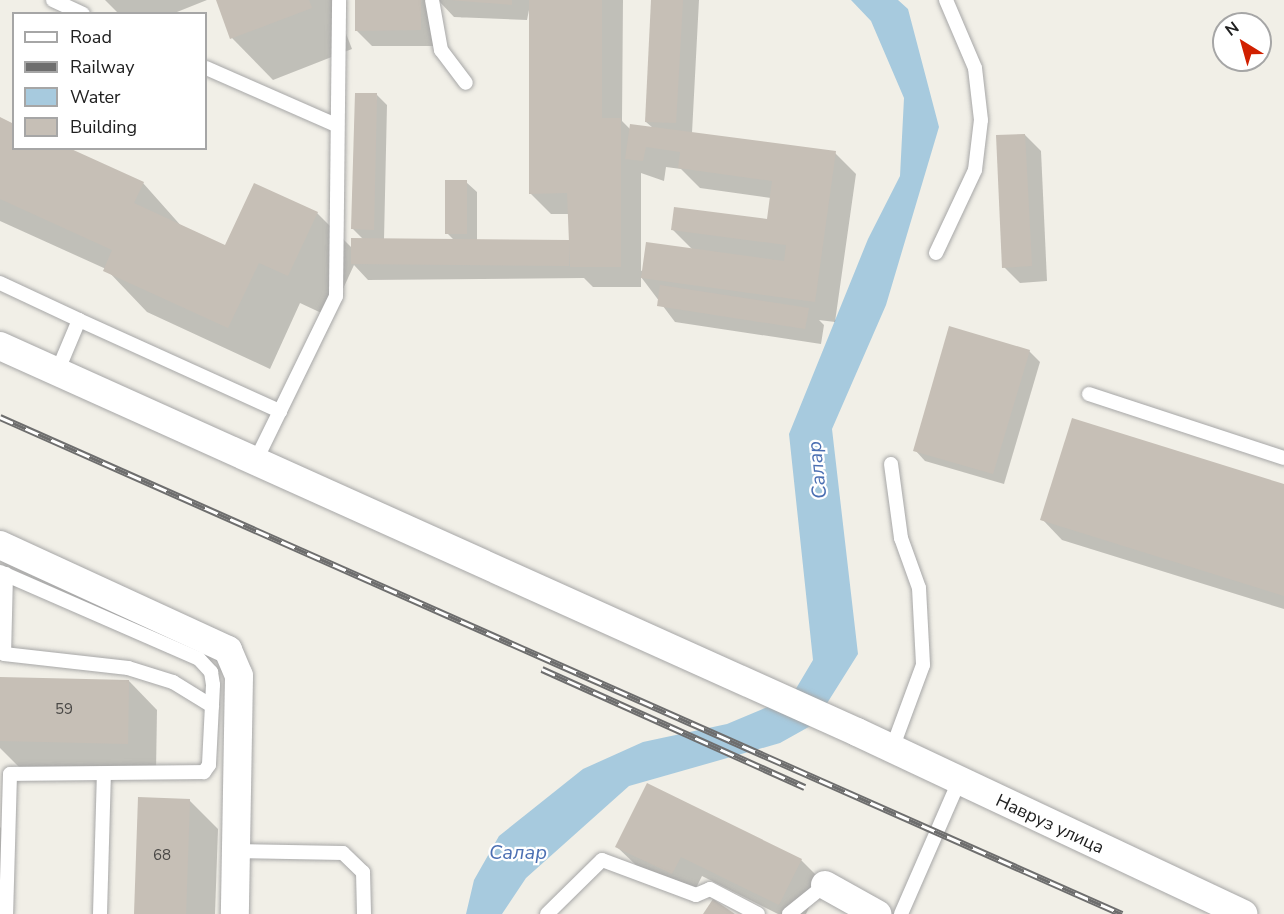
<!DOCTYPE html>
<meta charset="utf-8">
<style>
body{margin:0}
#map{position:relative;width:1284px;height:914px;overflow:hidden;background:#f1efe7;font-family:"Nunito Sans",sans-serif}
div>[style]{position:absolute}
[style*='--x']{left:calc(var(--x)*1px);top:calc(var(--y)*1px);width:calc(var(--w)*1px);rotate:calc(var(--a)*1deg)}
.water>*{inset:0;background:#a7cade}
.shadow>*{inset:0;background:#0003}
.building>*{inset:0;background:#c6bfb6}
.roads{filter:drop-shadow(0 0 2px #a7a7a7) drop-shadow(0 0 2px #a7a7a7)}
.service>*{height:14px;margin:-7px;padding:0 7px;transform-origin:7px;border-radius:7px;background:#fff}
.minor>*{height:28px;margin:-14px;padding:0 14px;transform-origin:14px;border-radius:14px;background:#fff}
.rail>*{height:7px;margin-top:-3.5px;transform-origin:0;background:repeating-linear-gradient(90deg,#fff 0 14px,#6e6e6e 0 28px);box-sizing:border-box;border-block:2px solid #6e6e6e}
span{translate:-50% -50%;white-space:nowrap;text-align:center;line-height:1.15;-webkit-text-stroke:4.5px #fff;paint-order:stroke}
.number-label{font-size:15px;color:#4a4846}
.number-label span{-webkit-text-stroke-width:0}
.street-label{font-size:18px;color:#202020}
.water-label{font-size:20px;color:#4b6fb2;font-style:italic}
.legend{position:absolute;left:12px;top:12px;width:195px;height:138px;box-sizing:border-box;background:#fff;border:2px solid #a6a6a6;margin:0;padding:8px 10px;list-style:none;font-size:18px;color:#202020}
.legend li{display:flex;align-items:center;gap:12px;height:30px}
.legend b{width:30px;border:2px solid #a6a6a6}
.north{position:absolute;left:1212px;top:12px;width:60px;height:60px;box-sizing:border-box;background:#fff;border:2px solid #a6a6a6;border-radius:50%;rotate:323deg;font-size:16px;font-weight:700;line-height:24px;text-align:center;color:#202020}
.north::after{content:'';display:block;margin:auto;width:21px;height:27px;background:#d12000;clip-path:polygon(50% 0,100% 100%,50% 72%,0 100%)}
</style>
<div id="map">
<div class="water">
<i style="clip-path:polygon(851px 0,898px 0,908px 9px,939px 127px,886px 305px,832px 429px,858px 654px,814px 724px,780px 743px,629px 786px,526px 878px,502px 914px,466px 914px,474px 880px,499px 836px,583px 769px,643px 742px,727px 724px,791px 697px,813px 660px,789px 434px,868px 239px,900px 176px,904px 98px,871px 21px)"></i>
</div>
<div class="shadow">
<i style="clip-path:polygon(105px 0,207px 0,172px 14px,119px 14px)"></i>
<i style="clip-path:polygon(217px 0,333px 0,352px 49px,273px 80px,232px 38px)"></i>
<i style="clip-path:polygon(356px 0,437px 0,437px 46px,372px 46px,356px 30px)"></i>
<i style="clip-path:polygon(evenodd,438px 0,623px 0,622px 121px,631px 130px,653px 128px,646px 122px,653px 0,699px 0,692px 133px,835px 153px,856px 174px,835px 322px,819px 320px,824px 325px,821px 344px,675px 322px,641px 277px,641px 287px,593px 287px,584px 278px,368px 280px,354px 265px,330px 317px,300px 303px,270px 369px,147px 312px,106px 269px,0 221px,0 119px,14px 148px,143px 183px,183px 228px,226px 247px,317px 213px,353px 249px,363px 239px,353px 229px,377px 95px,387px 105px,384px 240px,454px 240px,447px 233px,466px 182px,477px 192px,477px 240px,571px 241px,569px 214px,551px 214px,530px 193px,530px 5px,527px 20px,454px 17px,438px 0,666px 167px,681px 169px,700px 188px,771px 198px,768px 221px,672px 229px,693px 250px,641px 271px,641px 173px,664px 181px,666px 167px)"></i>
<i style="clip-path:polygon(1025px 135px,1041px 151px,1047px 281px,1020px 283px,1004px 267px)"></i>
<i style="clip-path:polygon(1029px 351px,1040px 362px,1004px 484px,925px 461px,915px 450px)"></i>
<i style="clip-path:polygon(1284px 485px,1284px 609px,1062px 540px,1042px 519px)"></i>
<i style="clip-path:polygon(0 678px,129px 681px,157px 710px,156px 772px,21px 769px,0 748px)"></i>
<i style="clip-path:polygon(648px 785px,801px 860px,822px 881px,806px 914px,778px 914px,702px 876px,693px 894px,638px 867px,617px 847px)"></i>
<i style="clip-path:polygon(189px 800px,218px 829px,215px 914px,136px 914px)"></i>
<i style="clip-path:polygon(0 827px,7px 834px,0 914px)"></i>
</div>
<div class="building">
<i style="clip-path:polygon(216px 0,309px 0,312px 8px,230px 39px)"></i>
<i style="clip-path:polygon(355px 0,421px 0,421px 30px,355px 31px)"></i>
<i style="clip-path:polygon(449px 0,512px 0,512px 5px)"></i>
<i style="clip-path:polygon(529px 0,602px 0,602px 118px,621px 118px,621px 267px,570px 267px,567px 193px,529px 194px)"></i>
<i style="clip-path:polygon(651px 0,683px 0,676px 123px,645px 122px)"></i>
<i style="clip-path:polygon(355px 93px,377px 93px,374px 230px,351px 229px)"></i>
<i style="clip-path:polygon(0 117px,14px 124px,14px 148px,69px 148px,144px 182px,134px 203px,225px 245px,254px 183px,318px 212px,288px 276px,259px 263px,228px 328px,103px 271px,112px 250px,0 199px)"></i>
<i style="clip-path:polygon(630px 124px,836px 151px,815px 302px,641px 278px,646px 242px,784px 261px,786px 245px,671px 230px,674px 207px,767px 219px,772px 181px,678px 168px,680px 152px,646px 147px,643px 161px,625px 159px)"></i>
<i style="clip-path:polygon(1025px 134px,1032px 266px,1002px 268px,996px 135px)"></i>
<i style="clip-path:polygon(445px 180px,467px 180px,467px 234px,445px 234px)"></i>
<i style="clip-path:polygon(351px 238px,569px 240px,569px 266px,351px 264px)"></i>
<i style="clip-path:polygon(660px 285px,809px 308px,805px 329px,657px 306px)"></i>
<i style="clip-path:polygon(949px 326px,1030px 350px,993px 474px,913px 451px)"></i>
<i style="clip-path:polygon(1072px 418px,1284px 484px,1284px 596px,1040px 520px)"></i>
<i style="clip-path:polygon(0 677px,129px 680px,128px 744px,0 741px)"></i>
<i style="clip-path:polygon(647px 783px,802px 859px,779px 905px,681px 857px,672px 874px,615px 847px)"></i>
<i style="clip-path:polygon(138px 797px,190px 799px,186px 914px,134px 914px)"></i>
<i style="clip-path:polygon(713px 899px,735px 914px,703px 914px)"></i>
</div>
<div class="roads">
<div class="service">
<i style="--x:53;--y:0;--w:33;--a:25"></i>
<i style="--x:432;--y:0;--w:51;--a:79.8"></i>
<i style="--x:441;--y:50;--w:41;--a:52.9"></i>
<i style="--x:206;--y:68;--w:142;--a:23.7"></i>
<i style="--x:936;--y:253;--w:92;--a:-64.8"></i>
<i style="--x:975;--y:170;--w:50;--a:-83.2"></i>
<i style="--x:981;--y:120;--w:52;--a:-96.6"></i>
<i style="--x:975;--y:68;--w:74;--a:-113.1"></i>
<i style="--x:0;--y:283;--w:87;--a:25.1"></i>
<i style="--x:79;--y:320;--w:54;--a:112.8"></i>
<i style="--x:79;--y:320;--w:221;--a:24.4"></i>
<i style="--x:280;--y:411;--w:55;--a:116.1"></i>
<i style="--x:1089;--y:394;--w:205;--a:18.2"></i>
<i style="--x:280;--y:411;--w:128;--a:-64"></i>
<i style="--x:336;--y:296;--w:296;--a:-89.4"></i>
<i style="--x:891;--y:464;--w:75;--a:82.3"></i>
<i style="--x:901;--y:538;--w:53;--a:70.2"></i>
<i style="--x:919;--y:588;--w:77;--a:87"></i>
<i style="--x:923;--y:665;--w:90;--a:110.3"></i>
<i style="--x:0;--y:572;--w:217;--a:23.6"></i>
<i style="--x:199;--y:659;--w:18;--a:47"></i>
<i style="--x:211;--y:672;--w:13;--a:81"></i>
<i style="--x:213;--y:685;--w:80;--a:92.9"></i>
<i style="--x:209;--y:765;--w:9;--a:126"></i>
<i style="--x:204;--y:772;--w:194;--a:179.4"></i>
<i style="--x:10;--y:774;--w:140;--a:91.6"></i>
<i style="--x:6;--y:574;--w:80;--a:91.4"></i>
<i style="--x:4;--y:654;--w:125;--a:6.4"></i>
<i style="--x:128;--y:668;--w:47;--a:17.3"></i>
<i style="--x:173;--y:682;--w:46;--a:31.6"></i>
<i style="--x:235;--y:851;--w:108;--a:1.1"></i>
<i style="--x:343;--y:853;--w:28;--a:44"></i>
<i style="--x:363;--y:872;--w:42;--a:88.6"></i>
<i style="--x:100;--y:914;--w:140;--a:-88.4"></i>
<i style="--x:547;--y:914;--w:77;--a:-44.5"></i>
<i style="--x:602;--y:860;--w:100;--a:20.4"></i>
<i style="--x:696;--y:895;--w:15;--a:-23"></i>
<i style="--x:710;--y:889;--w:54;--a:27.5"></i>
<i style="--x:789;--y:914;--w:46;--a:-38.9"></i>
<i style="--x:901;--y:914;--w:145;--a:-66.4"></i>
</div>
<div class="minor">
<i style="--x:0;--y:346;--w:940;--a:24.25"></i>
<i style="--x:857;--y:732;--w:427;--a:25.2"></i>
<i style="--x:0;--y:545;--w:251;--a:24.7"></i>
<i style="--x:228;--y:650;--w:28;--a:67"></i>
<i style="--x:239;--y:676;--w:238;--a:91"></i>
<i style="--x:825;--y:885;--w:60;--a:29.1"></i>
</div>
</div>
<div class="rail">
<i style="--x:0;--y:417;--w:1227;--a:23.89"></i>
<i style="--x:542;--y:669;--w:288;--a:24.2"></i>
</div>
<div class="number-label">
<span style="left:64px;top:710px">59</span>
<span style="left:162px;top:856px">68</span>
</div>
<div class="street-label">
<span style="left:1050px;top:824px;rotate:25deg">Навруз улица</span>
</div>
<div class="water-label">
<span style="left:817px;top:470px;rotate:-96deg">Салар</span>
<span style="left:518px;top:852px">Салар</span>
</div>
<ul class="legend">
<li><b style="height:8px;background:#fff"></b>Road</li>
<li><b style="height:8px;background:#6e6e6e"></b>Railway</li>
<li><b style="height:16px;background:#a7cade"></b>Water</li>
<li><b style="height:16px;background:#c6bfb6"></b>Building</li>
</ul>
<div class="north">N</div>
</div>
